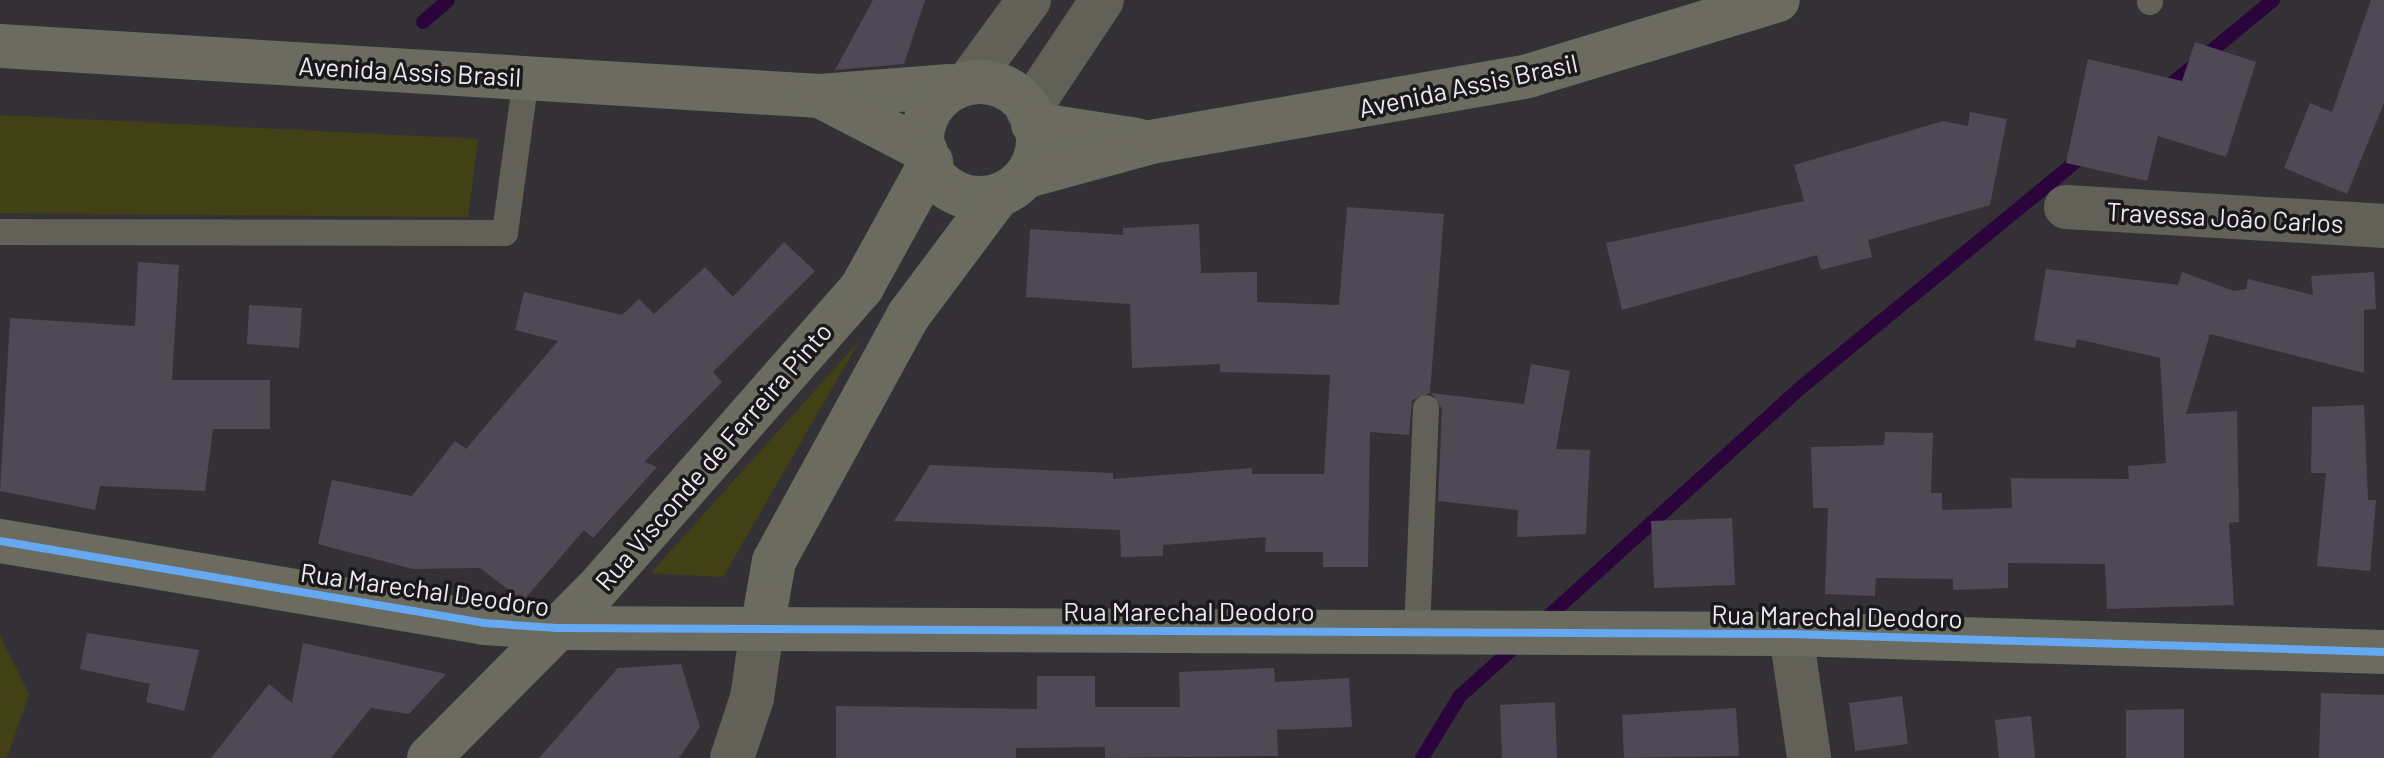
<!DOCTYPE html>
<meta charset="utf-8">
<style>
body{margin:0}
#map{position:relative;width:2384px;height:758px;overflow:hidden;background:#333135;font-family:Barlow,sans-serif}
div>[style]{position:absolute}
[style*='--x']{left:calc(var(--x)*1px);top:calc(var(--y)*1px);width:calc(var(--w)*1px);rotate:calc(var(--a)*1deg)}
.green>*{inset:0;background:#424116}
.stream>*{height:14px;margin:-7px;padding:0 7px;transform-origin:7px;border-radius:7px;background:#2c043c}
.building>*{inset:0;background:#4f4855}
.lane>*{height:26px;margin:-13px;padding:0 13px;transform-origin:13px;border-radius:13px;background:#616157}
.street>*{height:44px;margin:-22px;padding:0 22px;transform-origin:22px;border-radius:22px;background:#616157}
.secondary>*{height:44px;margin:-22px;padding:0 22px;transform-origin:22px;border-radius:22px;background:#6b6c5f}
.secondary>.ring{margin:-22px;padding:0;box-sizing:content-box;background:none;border:44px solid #6b6c5f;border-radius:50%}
.cycleway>*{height:8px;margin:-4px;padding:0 4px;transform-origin:4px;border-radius:4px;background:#66a8f1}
span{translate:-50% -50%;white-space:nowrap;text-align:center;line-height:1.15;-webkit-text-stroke:7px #1a181b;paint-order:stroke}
.street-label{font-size:26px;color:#edeaef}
</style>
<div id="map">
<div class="green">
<i style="clip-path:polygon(0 115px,478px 139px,468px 217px,0 213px)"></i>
<i style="clip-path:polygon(860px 340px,723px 577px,651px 573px)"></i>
<i style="clip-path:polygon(0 636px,29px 694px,7px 758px,0 758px)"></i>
</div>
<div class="stream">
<i style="--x:423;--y:22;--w:33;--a:-41"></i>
<i style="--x:2163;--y:91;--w:143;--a:-39.6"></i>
<i style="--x:1540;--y:624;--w:350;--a:-42.2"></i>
<i style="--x:1799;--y:389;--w:374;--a:-39.4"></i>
<i style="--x:1422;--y:758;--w:73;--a:-58.5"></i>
<i style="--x:1460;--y:696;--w:79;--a:-41.9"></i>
</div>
<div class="building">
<i style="clip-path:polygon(873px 0,925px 0,904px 64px,835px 70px)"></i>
<i style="clip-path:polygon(2371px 0,2384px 0,2384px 103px,2347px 194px,2284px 168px,2310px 103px,2332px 112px)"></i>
<i style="clip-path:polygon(2195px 42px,2256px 62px,2226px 157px,2158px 136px,2147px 181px,2066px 163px,2088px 59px,2182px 81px)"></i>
<i style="clip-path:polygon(1970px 112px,2007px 119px,1990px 205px,1868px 240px,1872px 257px,1821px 270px,1817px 255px,1622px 310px,1606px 243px,1804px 201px,1794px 165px,1943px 121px,1968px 126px)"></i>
<i style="clip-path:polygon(1347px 207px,1444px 214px,1430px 393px,1412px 400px,1409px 435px,1370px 432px,1368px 567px,1323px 567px,1323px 552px,1265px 552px,1266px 537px,1163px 545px,1163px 556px,1121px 557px,1120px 530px,894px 521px,930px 465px,1113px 473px,1113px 479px,1252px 468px,1252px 474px,1324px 474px,1330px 375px,1220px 372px,1220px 364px,1132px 368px,1130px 304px,1026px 297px,1030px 229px,1123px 235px,1123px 228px,1199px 224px,1201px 273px,1257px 272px,1257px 302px,1339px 305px)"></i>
<i style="clip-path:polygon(784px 242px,815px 271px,713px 372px,722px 382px,644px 462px,657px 467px,593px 538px,584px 530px,523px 601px,480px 568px,413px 569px,318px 544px,332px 480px,412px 496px,455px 441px,466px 449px,558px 341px,515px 330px,524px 292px,622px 315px,639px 299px,654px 314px,705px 267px,733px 297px)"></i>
<i style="clip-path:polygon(138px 262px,179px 265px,172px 380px,270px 380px,270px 429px,213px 429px,205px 491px,100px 486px,95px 510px,0 491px,10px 318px,135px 326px)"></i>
<i style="clip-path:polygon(2046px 269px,2178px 285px,2182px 272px,2234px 291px,2246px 289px,2248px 279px,2313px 295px,2311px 276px,2374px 272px,2376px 309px,2364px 310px,2364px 373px,2210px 334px,2186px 414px,2237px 411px,2239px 522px,2229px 523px,2234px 605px,2107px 609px,2105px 564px,2008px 563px,2008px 588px,1953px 590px,1953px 579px,1876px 578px,1875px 596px,1825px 594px,1828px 508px,1813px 508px,1811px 447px,1884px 445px,1885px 432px,1933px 433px,1931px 493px,1942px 493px,1942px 510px,2012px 508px,2011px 478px,2129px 479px,2128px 466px,2166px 463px,2160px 358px,2077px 339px,2075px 348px,2034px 340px)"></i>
<i style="clip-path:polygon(249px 305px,302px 308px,299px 348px,247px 344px)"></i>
<i style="clip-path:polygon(1531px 364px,1570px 371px,1556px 449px,1590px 450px,1586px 534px,1517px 537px,1518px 510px,1438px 501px,1442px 409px,1431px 393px,1524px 404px)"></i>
<i style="clip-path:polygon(2364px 405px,2368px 500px,2376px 500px,2370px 571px,2317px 566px,2326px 473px,2311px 473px,2312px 407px)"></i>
<i style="clip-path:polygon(1732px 518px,1735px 585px,1654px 588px,1651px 521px)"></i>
<i style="clip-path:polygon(87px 633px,199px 650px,184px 711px,146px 702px,150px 684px,80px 669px)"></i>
<i style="clip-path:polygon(303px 643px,446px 674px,409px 714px,371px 708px,331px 758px,211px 758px,269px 684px,292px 703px)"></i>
<i style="clip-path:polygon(681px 664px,700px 727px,679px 758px,539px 758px,618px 668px)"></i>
<i style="clip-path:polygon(1274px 668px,1275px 682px,1349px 678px,1352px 727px,1277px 730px,1278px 756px,1105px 758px,1105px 747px,1016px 748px,1016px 758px,836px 758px,836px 706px,1037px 709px,1037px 676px,1095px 676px,1095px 707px,1180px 707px,1179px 672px)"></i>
<i style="clip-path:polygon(2321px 693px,2384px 695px,2384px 758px,2319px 758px)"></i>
<i style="clip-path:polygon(1902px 696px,1908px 744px,1855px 751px,1849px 703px)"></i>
<i style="clip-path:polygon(1555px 702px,1557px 758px,1502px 758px,1500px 705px)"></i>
<i style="clip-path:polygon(1736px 708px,1739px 756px,1624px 758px,1622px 715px)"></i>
<i style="clip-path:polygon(2184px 709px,2184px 758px,2126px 758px,2126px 710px)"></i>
<i style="clip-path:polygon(2031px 716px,2035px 758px,1999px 758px,1995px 720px)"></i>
</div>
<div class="lane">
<i style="--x:2150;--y:2;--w:2;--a:-90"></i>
<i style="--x:0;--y:232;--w:505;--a:0.11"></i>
<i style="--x:505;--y:233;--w:156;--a:-82.3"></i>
<i style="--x:1417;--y:632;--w:224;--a:-87.7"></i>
</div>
<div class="street">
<i style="--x:971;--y:79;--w:98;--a:-53.7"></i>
<i style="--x:1028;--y:111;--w:133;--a:-56.3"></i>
<i style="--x:2066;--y:207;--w:319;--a:3.4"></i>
<i style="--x:1791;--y:634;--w:125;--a:81.7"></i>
<i style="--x:732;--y:758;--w:63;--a:-71.6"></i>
<i style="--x:752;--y:698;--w:70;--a:-81.8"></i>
</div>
<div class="secondary">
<i style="--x:0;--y:46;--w:822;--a:3.49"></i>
<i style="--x:820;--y:96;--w:130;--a:-4.4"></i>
<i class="ring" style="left:922px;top:82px;width:72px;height:72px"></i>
<i style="--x:820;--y:96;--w:119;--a:27.4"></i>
<i style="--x:1033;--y:124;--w:105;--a:8.7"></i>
<i style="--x:1027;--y:176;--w:129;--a:-15.3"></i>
<i style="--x:1151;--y:142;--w:383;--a:-9.9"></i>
<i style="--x:1528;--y:76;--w:261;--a:-16.9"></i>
<i style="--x:0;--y:541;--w:491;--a:9.6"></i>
<i style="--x:484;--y:623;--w:73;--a:3.9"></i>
<i style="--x:557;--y:628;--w:1234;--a:0.28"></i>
<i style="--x:1791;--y:634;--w:593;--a:1.74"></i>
<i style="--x:762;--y:629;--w:69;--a:-80"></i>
<i style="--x:774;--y:561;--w:279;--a:-61.3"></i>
<i style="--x:908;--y:316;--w:144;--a:-53.2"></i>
<i style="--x:429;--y:758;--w:238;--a:-45.2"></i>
<i style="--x:597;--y:589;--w:402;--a:-48.7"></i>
<i style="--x:862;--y:287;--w:143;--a:-61.1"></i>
</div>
<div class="cycleway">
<i style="--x:0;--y:541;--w:491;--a:9.6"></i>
<i style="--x:484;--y:623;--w:73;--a:3.9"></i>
<i style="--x:557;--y:628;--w:1234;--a:0.28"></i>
<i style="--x:1791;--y:634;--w:593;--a:1.74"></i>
</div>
<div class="street-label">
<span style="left:410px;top:71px;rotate:3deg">Avenida Assis Brasil</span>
<span style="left:1468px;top:85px;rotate:-12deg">Avenida Assis Brasil</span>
<span style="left:2225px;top:217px;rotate:3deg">Travessa João Carlos</span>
<span style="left:713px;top:456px;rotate:-49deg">Rua Visconde de Ferreira Pinto</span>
<span style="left:425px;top:589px;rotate:8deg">Rua Marechal Deodoro</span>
<span style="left:1189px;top:611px">Rua Marechal Deodoro</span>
<span style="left:1837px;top:616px;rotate:1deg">Rua Marechal Deodoro</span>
</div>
</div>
